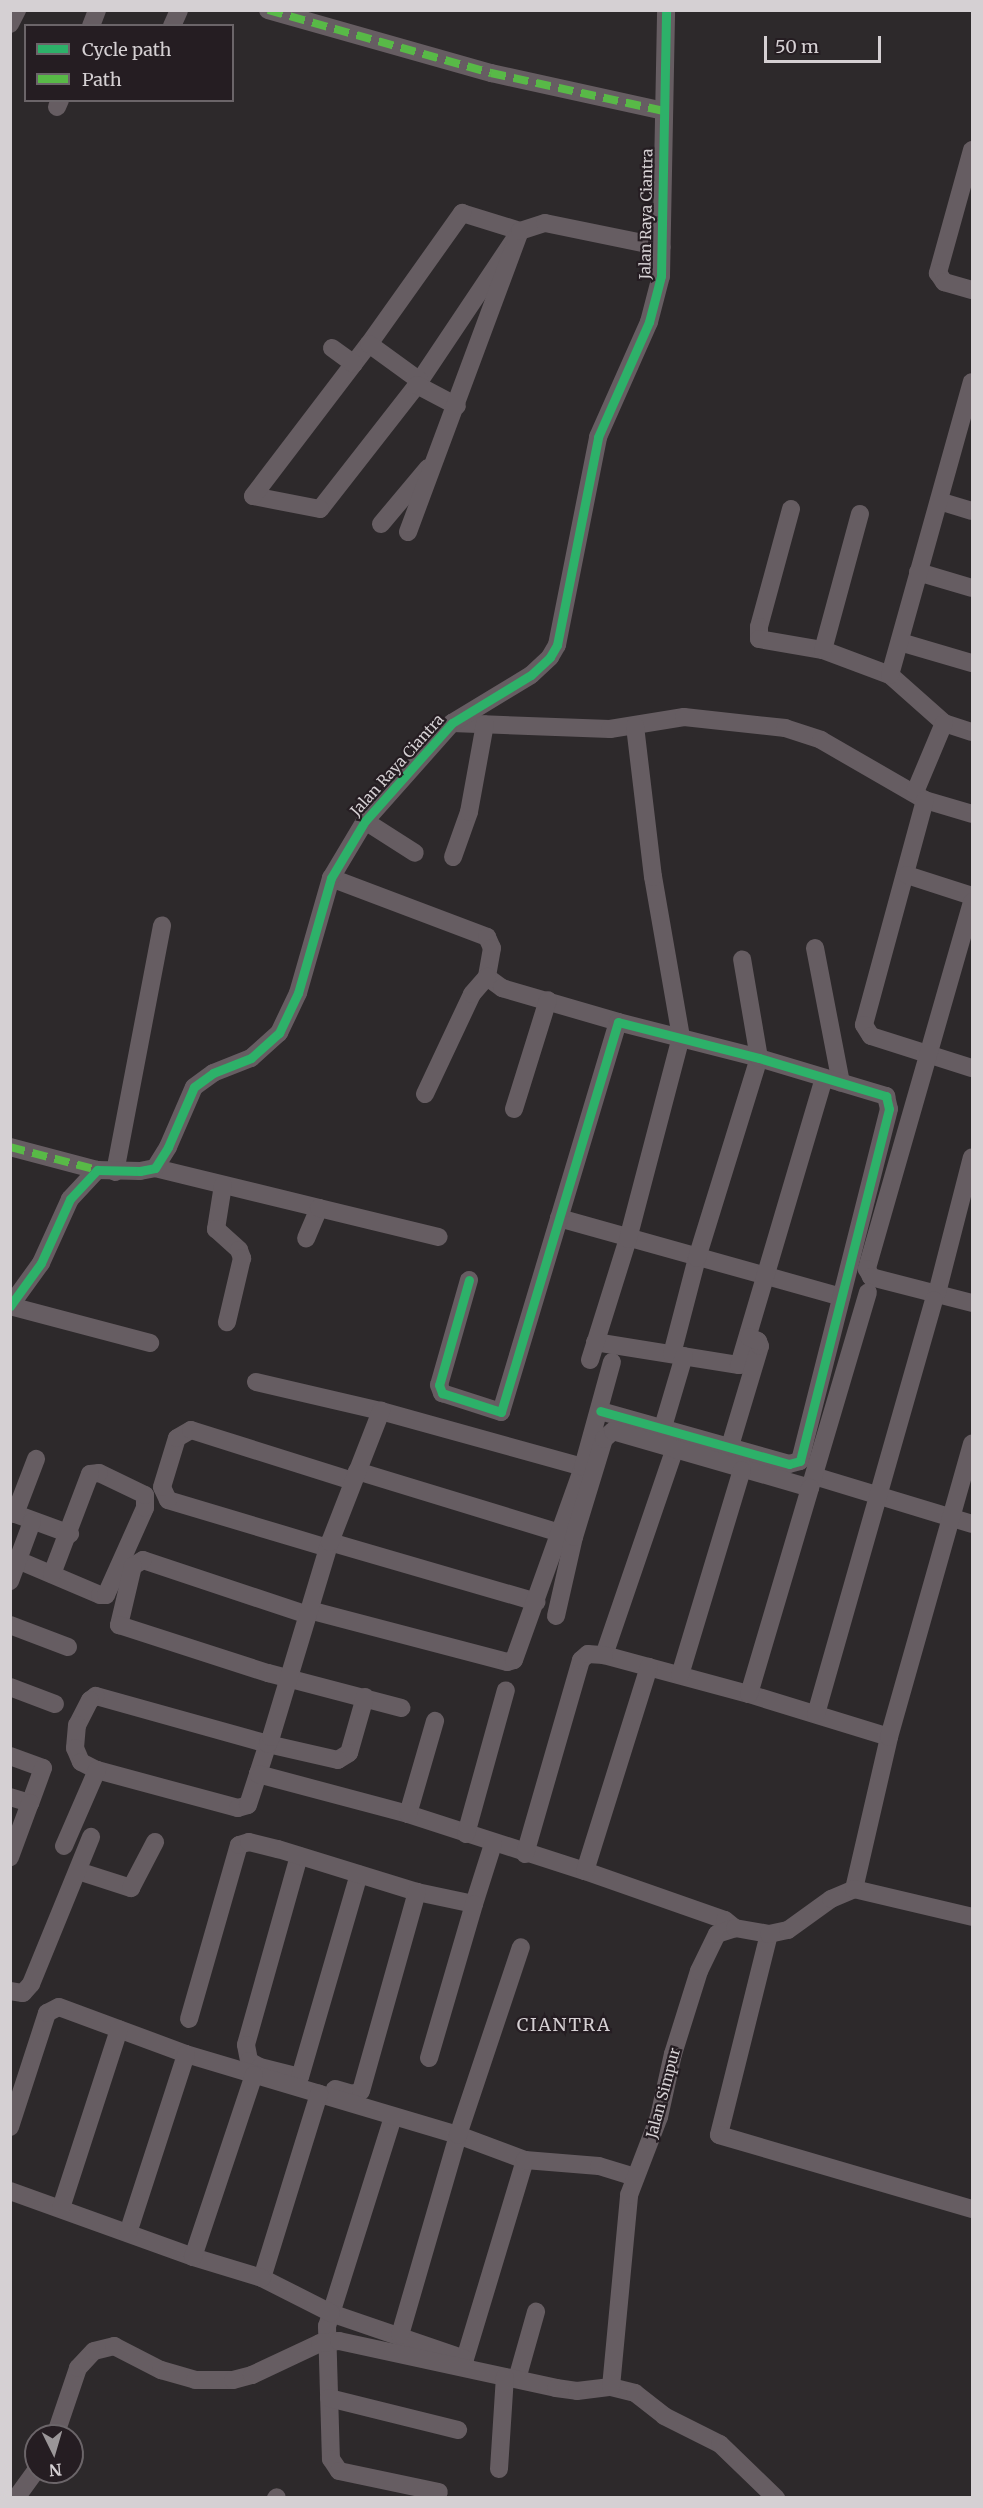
<!DOCTYPE html>
<style>
body{margin:0}
#map{position:relative;width:983px;height:2508px;overflow:hidden;background:#2d292b;font-family:Merriweather,serif}
div>[style]{position:absolute}
[style*='--x']{left:calc(var(--x)*1px);top:calc(var(--y)*1px);width:calc(var(--w)*1px);rotate:calc(var(--a)*1deg)}
.minor>*{height:18px;margin:-9px;padding:0 9px;transform-origin:9px;border-radius:9px;background:#665d62}
.quiet>*{height:8px;margin-top:-4px;transform-origin:0;background:repeating-linear-gradient(90deg,#58b947 0 15px,transparent 0 23px)}
.cycleway>*{height:9px;margin:-4.5px;padding:0 4.5px;transform-origin:4.5px;border-radius:4.5px;background:#2db169}
span{translate:-50% -50%;white-space:nowrap;text-align:center;line-height:1.15;-webkit-text-stroke:4.5px #251d22;paint-order:stroke}
.street-label{font-size:15px;color:#d5d0d3}
.quarter-label{font-size:18px;color:#d5d0d3;letter-spacing:1.5px}
.frame{position:absolute;inset:0;border:12px solid #d5d0d3;pointer-events:none}
.legend{position:absolute;left:24px;top:24px;width:210px;height:78px;box-sizing:border-box;background:#251d22;border:2px solid #6b6569;margin:0;padding:8px 10px;list-style:none;font-size:18px;color:#d5d0d3}
.legend li{display:flex;align-items:center;gap:12px;height:30px}
.legend b{width:30px;border:2px solid #6b6569}
.north{position:absolute;left:24px;top:2424px;width:60px;height:60px;box-sizing:border-box;background:#251d22;border:2px solid #6b6569;border-radius:50%;rotate:175deg;font-size:16px;font-weight:700;line-height:24px;text-align:center;color:#d5d0d3}
.north::after{content:'';display:block;margin:auto;width:21px;height:27px;background:#9a9698;clip-path:polygon(50% 0,100% 100%,50% 72%,0 100%)}
.scale{position:absolute;left:764px;top:36px;width:117px;height:27px;box-sizing:border-box;border:3px solid #d5d0d3;border-top:0;padding-left:8px;font-size:18px;line-height:21px;white-space:nowrap;color:#d5d0d3;-webkit-text-stroke:4px #251d22;paint-order:stroke}
</style>
<div id="map">
<div class="minor">
<i style="--x:268;--y:10;--w:232;--a:15.8"></i>
<i style="--x:491;--y:73;--w:177;--a:12.4"></i>
<i style="--x:10;--y:24;--w:16;--a:-63"></i>
<i style="--x:91;--y:26;--w:17;--a:-69"></i>
<i style="--x:172;--y:26;--w:17;--a:-66"></i>
<i style="--x:57;--y:107;--w:8;--a:-67"></i>
<i style="--x:972;--y:150;--w:128;--a:105.5"></i>
<i style="--x:938;--y:273;--w:11;--a:56"></i>
<i style="--x:944;--y:282;--w:29;--a:16"></i>
<i style="--x:462;--y:213;--w:61;--a:17.2"></i>
<i style="--x:520;--y:231;--w:185;--a:123.8"></i>
<i style="--x:417;--y:385;--w:157;--a:128"></i>
<i style="--x:320;--y:509;--w:68;--a:-169"></i>
<i style="--x:253;--y:496;--w:191;--a:-52.7"></i>
<i style="--x:369;--y:344;--w:161;--a:-54.6"></i>
<i style="--x:369;--y:344;--w:63;--a:36"></i>
<i style="--x:332;--y:348;--w:27;--a:36"></i>
<i style="--x:417;--y:385;--w:45;--a:27.7"></i>
<i style="--x:939;--y:501;--w:34;--a:17"></i>
<i style="--x:791;--y:509;--w:122;--a:105.2"></i>
<i style="--x:759;--y:627;--w:12;--a:90"></i>
<i style="--x:759;--y:639;--w:65;--a:9.8"></i>
<i style="--x:823;--y:650;--w:72;--a:20.5"></i>
<i style="--x:890;--y:675;--w:72;--a:41.6"></i>
<i style="--x:944;--y:723;--w:29;--a:18"></i>
<i style="--x:381;--y:524;--w:73;--a:-50"></i>
<i style="--x:408;--y:532;--w:321;--a:-69.6"></i>
<i style="--x:520;--y:231;--w:26;--a:-18"></i>
<i style="--x:545;--y:223;--w:119;--a:11.6"></i>
<i style="--x:918;--y:572;--w:56;--a:16.5"></i>
<i style="--x:900;--y:642;--w:75;--a:16.3"></i>
<i style="--x:823;--y:650;--w:141;--a:-74.8"></i>
<i style="--x:890;--y:675;--w:304;--a:-74.4"></i>
<i style="--x:452;--y:723;--w:158;--a:2.2"></i>
<i style="--x:610;--y:729;--w:75;--a:-9.2"></i>
<i style="--x:684;--y:717;--w:102;--a:6.2"></i>
<i style="--x:785;--y:728;--w:38;--a:18"></i>
<i style="--x:821;--y:740;--w:120;--a:30"></i>
<i style="--x:925;--y:800;--w:49;--a:16.6"></i>
<i style="--x:915;--y:792;--w:75;--a:-67.2"></i>
<i style="--x:925;--y:800;--w:233;--a:105.2"></i>
<i style="--x:864;--y:1025;--w:13;--a:58"></i>
<i style="--x:871;--y:1036;--w:106;--a:17.6"></i>
<i style="--x:365;--y:821;--w:59;--a:32.6"></i>
<i style="--x:453;--y:857;--w:48;--a:-70.4"></i>
<i style="--x:469;--y:812;--w:89;--a:-79.7"></i>
<i style="--x:907;--y:875;--w:68;--a:17.9"></i>
<i style="--x:331;--y:878;--w:167;--a:20.7"></i>
<i style="--x:487;--y:937;--w:12;--a:66"></i>
<i style="--x:492;--y:948;--w:29;--a:100"></i>
<i style="--x:487;--y:977;--w:19;--a:36"></i>
<i style="--x:502;--y:988;--w:121;--a:16.3"></i>
<i style="--x:972;--y:902;--w:382;--a:106"></i>
<i style="--x:867;--y:1269;--w:9;--a:63"></i>
<i style="--x:871;--y:1277;--w:104;--a:14.4"></i>
<i style="--x:815;--y:948;--w:137;--a:79.1"></i>
<i style="--x:425;--y:1094;--w:110;--a:-64.8"></i>
<i style="--x:472;--y:994;--w:23;--a:-49"></i>
<i style="--x:514;--y:1109;--w:114;--a:-72.7"></i>
<i style="--x:10;--y:1147;--w:90;--a:14.8"></i>
<i style="--x:155;--y:1168;--w:169;--a:13.7"></i>
<i style="--x:319;--y:1208;--w:33;--a:113"></i>
<i style="--x:115;--y:1172;--w:251;--a:-79.2"></i>
<i style="--x:223;--y:1185;--w:45;--a:99"></i>
<i style="--x:216;--y:1229;--w:31;--a:42"></i>
<i style="--x:239;--y:1250;--w:9;--a:69"></i>
<i style="--x:242;--y:1258;--w:66;--a:103.2"></i>
<i style="--x:319;--y:1208;--w:123;--a:13.6"></i>
<i style="--x:559;--y:1218;--w:293;--a:15.6"></i>
<i style="--x:469;--y:1280;--w:109;--a:105.9"></i>
<i style="--x:439;--y:1385;--w:9;--a:69"></i>
<i style="--x:442;--y:1393;--w:62;--a:17.9"></i>
<i style="--x:501;--y:1412;--w:407;--a:-73.3"></i>
<i style="--x:618;--y:1022;--w:146;--a:14.3"></i>
<i style="--x:759;--y:1058;--w:133;--a:16.7"></i>
<i style="--x:886;--y:1096;--w:13;--a:77"></i>
<i style="--x:889;--y:1109;--w:363;--a:104.2"></i>
<i style="--x:800;--y:1461;--w:11;--a:165"></i>
<i style="--x:789;--y:1464;--w:196;--a:-164.3"></i>
<i style="--x:937;--y:1293;--w:140;--a:-75.6"></i>
<i style="--x:10;--y:1306;--w:53;--a:-54.2"></i>
<i style="--x:41;--y:1263;--w:70;--a:-65.6"></i>
<i style="--x:70;--y:1199;--w:40;--a:-47"></i>
<i style="--x:97;--y:1170;--w:43;--a:1.3"></i>
<i style="--x:140;--y:1171;--w:15;--a:-11"></i>
<i style="--x:155;--y:1168;--w:25;--a:-58"></i>
<i style="--x:168;--y:1147;--w:65;--a:-66.6"></i>
<i style="--x:194;--y:1087;--w:24;--a:-36"></i>
<i style="--x:213;--y:1073;--w:41;--a:-21.5"></i>
<i style="--x:251;--y:1058;--w:38;--a:-42"></i>
<i style="--x:279;--y:1033;--w:44;--a:-64.6"></i>
<i style="--x:298;--y:993;--w:120;--a:-74"></i>
<i style="--x:331;--y:878;--w:66;--a:-59.2"></i>
<i style="--x:365;--y:821;--w:131;--a:-48.4"></i>
<i style="--x:452;--y:723;--w:92;--a:-31.3"></i>
<i style="--x:531;--y:675;--w:26;--a:-43"></i>
<i style="--x:550;--y:657;--w:14;--a:-60"></i>
<i style="--x:557;--y:645;--w:212;--a:-78.8"></i>
<i style="--x:598;--y:437;--w:126;--a:-66.1"></i>
<i style="--x:649;--y:322;--w:48;--a:-75.4"></i>
<i style="--x:661;--y:276;--w:266;--a:-88.9"></i>
<i style="--x:10;--y:1306;--w:145;--a:14.8"></i>
<i style="--x:595;--y:1342;--w:146;--a:9.1"></i>
<i style="--x:739;--y:1365;--w:299;--a:-73.5"></i>
<i style="--x:672;--y:1354;--w:99;--a:-75.4"></i>
<i style="--x:697;--y:1258;--w:209;--a:-72.8"></i>
<i style="--x:759;--y:1058;--w:100;--a:-99.7"></i>
<i style="--x:590;--y:1360;--w:127;--a:-72.6"></i>
<i style="--x:628;--y:1239;--w:209;--a:-75.3"></i>
<i style="--x:681;--y:1037;--w:162;--a:-99.9"></i>
<i style="--x:653;--y:877;--w:152;--a:-96.8"></i>
<i style="--x:256;--y:1382;--w:128;--a:13.1"></i>
<i style="--x:381;--y:1411;--w:210;--a:15.5"></i>
<i style="--x:663;--y:1427;--w:74;--a:-73.5"></i>
<i style="--x:730;--y:1446;--w:104;--a:-73.3"></i>
<i style="--x:760;--y:1346;--w:5;--a:-112"></i>
<i style="--x:758;--y:1341;--w:10;--a:-156"></i>
<i style="--x:675;--y:1448;--w:219;--a:108.9"></i>
<i style="--x:604;--y:1655;--w:150;--a:15.1"></i>
<i style="--x:749;--y:1694;--w:146;--a:17.1"></i>
<i style="--x:357;--y:1471;--w:223;--a:17"></i>
<i style="--x:814;--y:1476;--w:165;--a:16.9"></i>
<i style="--x:10;--y:1512;--w:64;--a:20.1"></i>
<i style="--x:15;--y:1514;--w:59;--a:-69.1"></i>
<i style="--x:330;--y:1542;--w:215;--a:16.2"></i>
<i style="--x:328;--y:1548;--w:167;--a:-163.3"></i>
<i style="--x:168;--y:1500;--w:14;--a:-115"></i>
<i style="--x:162;--y:1487;--w:51;--a:-73"></i>
<i style="--x:177;--y:1438;--w:16;--a:-30"></i>
<i style="--x:191;--y:1430;--w:170;--a:17.5"></i>
<i style="--x:20;--y:1561;--w:87;--a:23"></i>
<i style="--x:100;--y:1595;--w:6;--a:0"></i>
<i style="--x:106;--y:1595;--w:95;--a:-65.9"></i>
<i style="--x:145;--y:1508;--w:13;--a:-90"></i>
<i style="--x:145;--y:1495;--w:51;--a:-154.4"></i>
<i style="--x:99;--y:1473;--w:9;--a:174"></i>
<i style="--x:90;--y:1474;--w:107;--a:110.8"></i>
<i style="--x:10;--y:1581;--w:63;--a:-69.6"></i>
<i style="--x:309;--y:1610;--w:205;--a:14.7"></i>
<i style="--x:507;--y:1662;--w:7;--a:-16"></i>
<i style="--x:514;--y:1660;--w:205;--a:-70.3"></i>
<i style="--x:583;--y:1467;--w:109;--a:-74.6"></i>
<i style="--x:308;--y:1615;--w:174;--a:-161.6"></i>
<i style="--x:143;--y:1560;--w:12;--a:149"></i>
<i style="--x:133;--y:1566;--w:61;--a:103.3"></i>
<i style="--x:119;--y:1625;--w:157;--a:17.9"></i>
<i style="--x:268;--y:1673;--w:138;--a:14.7"></i>
<i style="--x:556;--y:1616;--w:81;--a:-77.2"></i>
<i style="--x:574;--y:1537;--w:102;--a:-73"></i>
<i style="--x:604;--y:1439;--w:12;--a:-42"></i>
<i style="--x:613;--y:1431;--w:205;--a:16.1"></i>
<i style="--x:810;--y:1488;--w:204;--a:-73.5"></i>
<i style="--x:10;--y:1625;--w:62;--a:20.8"></i>
<i style="--x:680;--y:1675;--w:214;--a:-73.2"></i>
<i style="--x:10;--y:1687;--w:48;--a:20.7"></i>
<i style="--x:749;--y:1694;--w:215;--a:-73.5"></i>
<i style="--x:365;--y:1697;--w:58;--a:105.9"></i>
<i style="--x:349;--y:1753;--w:13;--a:148"></i>
<i style="--x:338;--y:1760;--w:72;--a:-167.1"></i>
<i style="--x:268;--y:1744;--w:179;--a:-164.4"></i>
<i style="--x:96;--y:1696;--w:7;--a:146"></i>
<i style="--x:90;--y:1700;--w:28;--a:117"></i>
<i style="--x:77;--y:1725;--w:23;--a:95"></i>
<i style="--x:75;--y:1748;--w:15;--a:67"></i>
<i style="--x:81;--y:1762;--w:18;--a:27"></i>
<i style="--x:97;--y:1770;--w:146;--a:15.1"></i>
<i style="--x:238;--y:1808;--w:10;--a:-17"></i>
<i style="--x:248;--y:1805;--w:33;--a:-72"></i>
<i style="--x:258;--y:1774;--w:32;--a:-72"></i>
<i style="--x:268;--y:1744;--w:8;--a:-67"></i>
<i style="--x:271;--y:1737;--w:204;--a:-73.2"></i>
<i style="--x:330;--y:1542;--w:141;--a:-68.7"></i>
<i style="--x:816;--y:1714;--w:430;--a:-74.1"></i>
<i style="--x:10;--y:1756;--w:35;--a:20"></i>
<i style="--x:43;--y:1768;--w:37;--a:110"></i>
<i style="--x:258;--y:1774;--w:155;--a:14.9"></i>
<i style="--x:408;--y:1814;--w:186;--a:17.9"></i>
<i style="--x:585;--y:1871;--w:148;--a:19.3"></i>
<i style="--x:725;--y:1920;--w:13;--a:39"></i>
<i style="--x:10;--y:1797;--w:21;--a:17"></i>
<i style="--x:30;--y:1803;--w:58;--a:110.3"></i>
<i style="--x:408;--y:1814;--w:97;--a:-73.8"></i>
<i style="--x:466;--y:1834;--w:149;--a:-74.5"></i>
<i style="--x:64;--y:1846;--w:83;--a:-66.5"></i>
<i style="--x:525;--y:1854;--w:202;--a:-73.9"></i>
<i style="--x:581;--y:1660;--w:9;--a:-41"></i>
<i style="--x:588;--y:1654;--w:16;--a:4"></i>
<i style="--x:299;--y:1856;--w:196;--a:105.7"></i>
<i style="--x:246;--y:2045;--w:16;--a:79"></i>
<i style="--x:249;--y:2061;--w:13;--a:29"></i>
<i style="--x:260;--y:2067;--w:41;--a:14"></i>
<i style="--x:300;--y:2077;--w:211;--a:-73.8"></i>
<i style="--x:78;--y:1871;--w:56;--a:17.8"></i>
<i style="--x:131;--y:1888;--w:52;--a:-62.4"></i>
<i style="--x:585;--y:1871;--w:214;--a:-72.6"></i>
<i style="--x:854;--y:1889;--w:156;--a:-77"></i>
<i style="--x:889;--y:1737;--w:305;--a:-74.2"></i>
<i style="--x:769;--y:1934;--w:207;--a:104"></i>
<i style="--x:719;--y:2135;--w:264;--a:16.3"></i>
<i style="--x:10;--y:1991;--w:13;--a:9"></i>
<i style="--x:23;--y:1993;--w:12;--a:-48"></i>
<i style="--x:31;--y:1984;--w:159;--a:-67.8"></i>
<i style="--x:189;--y:2019;--w:181;--a:-74"></i>
<i style="--x:239;--y:1845;--w:10;--a:-17"></i>
<i style="--x:249;--y:1842;--w:30;--a:14"></i>
<i style="--x:278;--y:1849;--w:145;--a:17.2"></i>
<i style="--x:417;--y:1892;--w:58;--a:11.9"></i>
<i style="--x:474;--y:1904;--w:63;--a:-72.4"></i>
<i style="--x:429;--y:2058;--w:160;--a:-73.7"></i>
<i style="--x:335;--y:2089;--w:18;--a:16"></i>
<i style="--x:352;--y:2094;--w:9;--a:-18"></i>
<i style="--x:361;--y:2091;--w:207;--a:-74.3"></i>
<i style="--x:393;--y:2117;--w:219;--a:107.5"></i>
<i style="--x:327;--y:2326;--w:133;--a:88.3"></i>
<i style="--x:331;--y:2459;--w:14;--a:56"></i>
<i style="--x:339;--y:2471;--w:102;--a:11.9"></i>
<i style="--x:10;--y:2127;--w:120;--a:-72"></i>
<i style="--x:47;--y:2013;--w:13;--a:-27"></i>
<i style="--x:59;--y:2007;--w:135;--a:20.3"></i>
<i style="--x:186;--y:2054;--w:284;--a:16.6"></i>
<i style="--x:458;--y:2135;--w:72;--a:20.5"></i>
<i style="--x:525;--y:2160;--w:208;--a:106.8"></i>
<i style="--x:465;--y:2359;--w:142;--a:-161.1"></i>
<i style="--x:331;--y:2313;--w:77;--a:-153.1"></i>
<i style="--x:262;--y:2278;--w:193;--a:-72.8"></i>
<i style="--x:525;--y:2160;--w:74;--a:4.6"></i>
<i style="--x:599;--y:2166;--w:38;--a:17"></i>
<i style="--x:10;--y:2191;--w:195;--a:19.8"></i>
<i style="--x:193;--y:2257;--w:72;--a:16.9"></i>
<i style="--x:61;--y:2208;--w:188;--a:-72"></i>
<i style="--x:128;--y:2233;--w:188;--a:-72"></i>
<i style="--x:193;--y:2257;--w:192;--a:-71.5"></i>
<i style="--x:400;--y:2335;--w:208;--a:-73.8"></i>
<i style="--x:458;--y:2135;--w:198;--a:-71.5"></i>
<i style="--x:517;--y:2379;--w:70;--a:-74.2"></i>
<i style="--x:611;--y:2387;--w:25;--a:14"></i>
<i style="--x:635;--y:2393;--w:37;--a:38"></i>
<i style="--x:664;--y:2416;--w:63;--a:26.6"></i>
<i style="--x:720;--y:2444;--w:78;--a:44"></i>
<i style="--x:329;--y:2398;--w:133;--a:13.9"></i>
<i style="--x:55;--y:2436;--w:72;--a:-71.3"></i>
<i style="--x:78;--y:2368;--w:23;--a:-47"></i>
<i style="--x:94;--y:2351;--w:21;--a:-14"></i>
<i style="--x:114;--y:2346;--w:53;--a:27.1"></i>
<i style="--x:161;--y:2370;--w:35;--a:16"></i>
<i style="--x:195;--y:2380;--w:38;--a:0"></i>
<i style="--x:233;--y:2380;--w:20;--a:-15"></i>
<i style="--x:252;--y:2375;--w:75;--a:-25.2"></i>
<i style="--x:320;--y:2343;--w:19;--a:-6"></i>
<i style="--x:339;--y:2341;--w:222;--a:12.2"></i>
<i style="--x:556;--y:2388;--w:21;--a:8"></i>
<i style="--x:577;--y:2391;--w:34;--a:-7"></i>
<i style="--x:611;--y:2387;--w:193;--a:-84.6"></i>
<i style="--x:629;--y:2195;--w:84;--a:-69"></i>
<i style="--x:659;--y:2117;--w:65;--a:-77.5"></i>
<i style="--x:673;--y:2054;--w:87;--a:-72.6"></i>
<i style="--x:699;--y:1971;--w:41;--a:-64.1"></i>
<i style="--x:717;--y:1934;--w:19;--a:-18"></i>
<i style="--x:735;--y:1928;--w:35;--a:10"></i>
<i style="--x:769;--y:1934;--w:19;--a:-12"></i>
<i style="--x:788;--y:1930;--w:53;--a:-35.8"></i>
<i style="--x:831;--y:1899;--w:25;--a:-23"></i>
<i style="--x:854;--y:1889;--w:121;--a:13.3"></i>
<i style="--x:499;--y:2469;--w:92;--a:-86.3"></i>
<i style="--x:16;--y:2498;--w:34;--a:-54"></i>
<i style="--x:276;--y:2498;--w:1;--a:-45"></i>
</div>
<div class="quiet">
<i style="--x:268;--y:10;--w:232;--a:15.8"></i>
<i style="--x:491;--y:73;--w:177;--a:12.4"></i>
<i style="--x:10;--y:1147;--w:90;--a:14.8"></i>
</div>
<div class="cycleway">
<i style="--x:469;--y:1280;--w:109;--a:105.9"></i>
<i style="--x:439;--y:1385;--w:9;--a:69"></i>
<i style="--x:442;--y:1393;--w:62;--a:17.9"></i>
<i style="--x:501;--y:1412;--w:407;--a:-73.3"></i>
<i style="--x:618;--y:1022;--w:146;--a:14.3"></i>
<i style="--x:759;--y:1058;--w:133;--a:16.7"></i>
<i style="--x:886;--y:1096;--w:13;--a:77"></i>
<i style="--x:889;--y:1109;--w:363;--a:104.2"></i>
<i style="--x:800;--y:1461;--w:11;--a:165"></i>
<i style="--x:789;--y:1464;--w:196;--a:-164.3"></i>
<i style="--x:10;--y:1306;--w:53;--a:-54.2"></i>
<i style="--x:41;--y:1263;--w:70;--a:-65.6"></i>
<i style="--x:70;--y:1199;--w:40;--a:-47"></i>
<i style="--x:97;--y:1170;--w:43;--a:1.3"></i>
<i style="--x:140;--y:1171;--w:15;--a:-11"></i>
<i style="--x:155;--y:1168;--w:25;--a:-58"></i>
<i style="--x:168;--y:1147;--w:65;--a:-66.6"></i>
<i style="--x:194;--y:1087;--w:24;--a:-36"></i>
<i style="--x:213;--y:1073;--w:41;--a:-21.5"></i>
<i style="--x:251;--y:1058;--w:38;--a:-42"></i>
<i style="--x:279;--y:1033;--w:44;--a:-64.6"></i>
<i style="--x:298;--y:993;--w:120;--a:-74"></i>
<i style="--x:331;--y:878;--w:66;--a:-59.2"></i>
<i style="--x:365;--y:821;--w:131;--a:-48.4"></i>
<i style="--x:452;--y:723;--w:92;--a:-31.3"></i>
<i style="--x:531;--y:675;--w:26;--a:-43"></i>
<i style="--x:550;--y:657;--w:14;--a:-60"></i>
<i style="--x:557;--y:645;--w:212;--a:-78.8"></i>
<i style="--x:598;--y:437;--w:126;--a:-66.1"></i>
<i style="--x:649;--y:322;--w:48;--a:-75.4"></i>
<i style="--x:661;--y:276;--w:266;--a:-88.9"></i>
</div>
<div class="street-label">
<span style="left:646px;top:214px;rotate:-89deg">Jalan Raya Ciantra</span>
<span style="left:397px;top:765px;rotate:-48deg">Jalan Raya Ciantra</span>
<span style="left:663px;top:2093px;rotate:-75deg">Jalan Simpur</span>
</div>
<div class="quarter-label">
<span style="left:564px;top:2025px">CIANTRA</span>
</div>
<div class="frame"></div>
<ul class="legend">
<li><b style="height:8px;background:#2db169"></b>Cycle path</li>
<li><b style="height:8px;background:#58b947"></b>Path</li>
</ul>
<div class="north">N</div>
<div class="scale">50 m</div>
</div>
